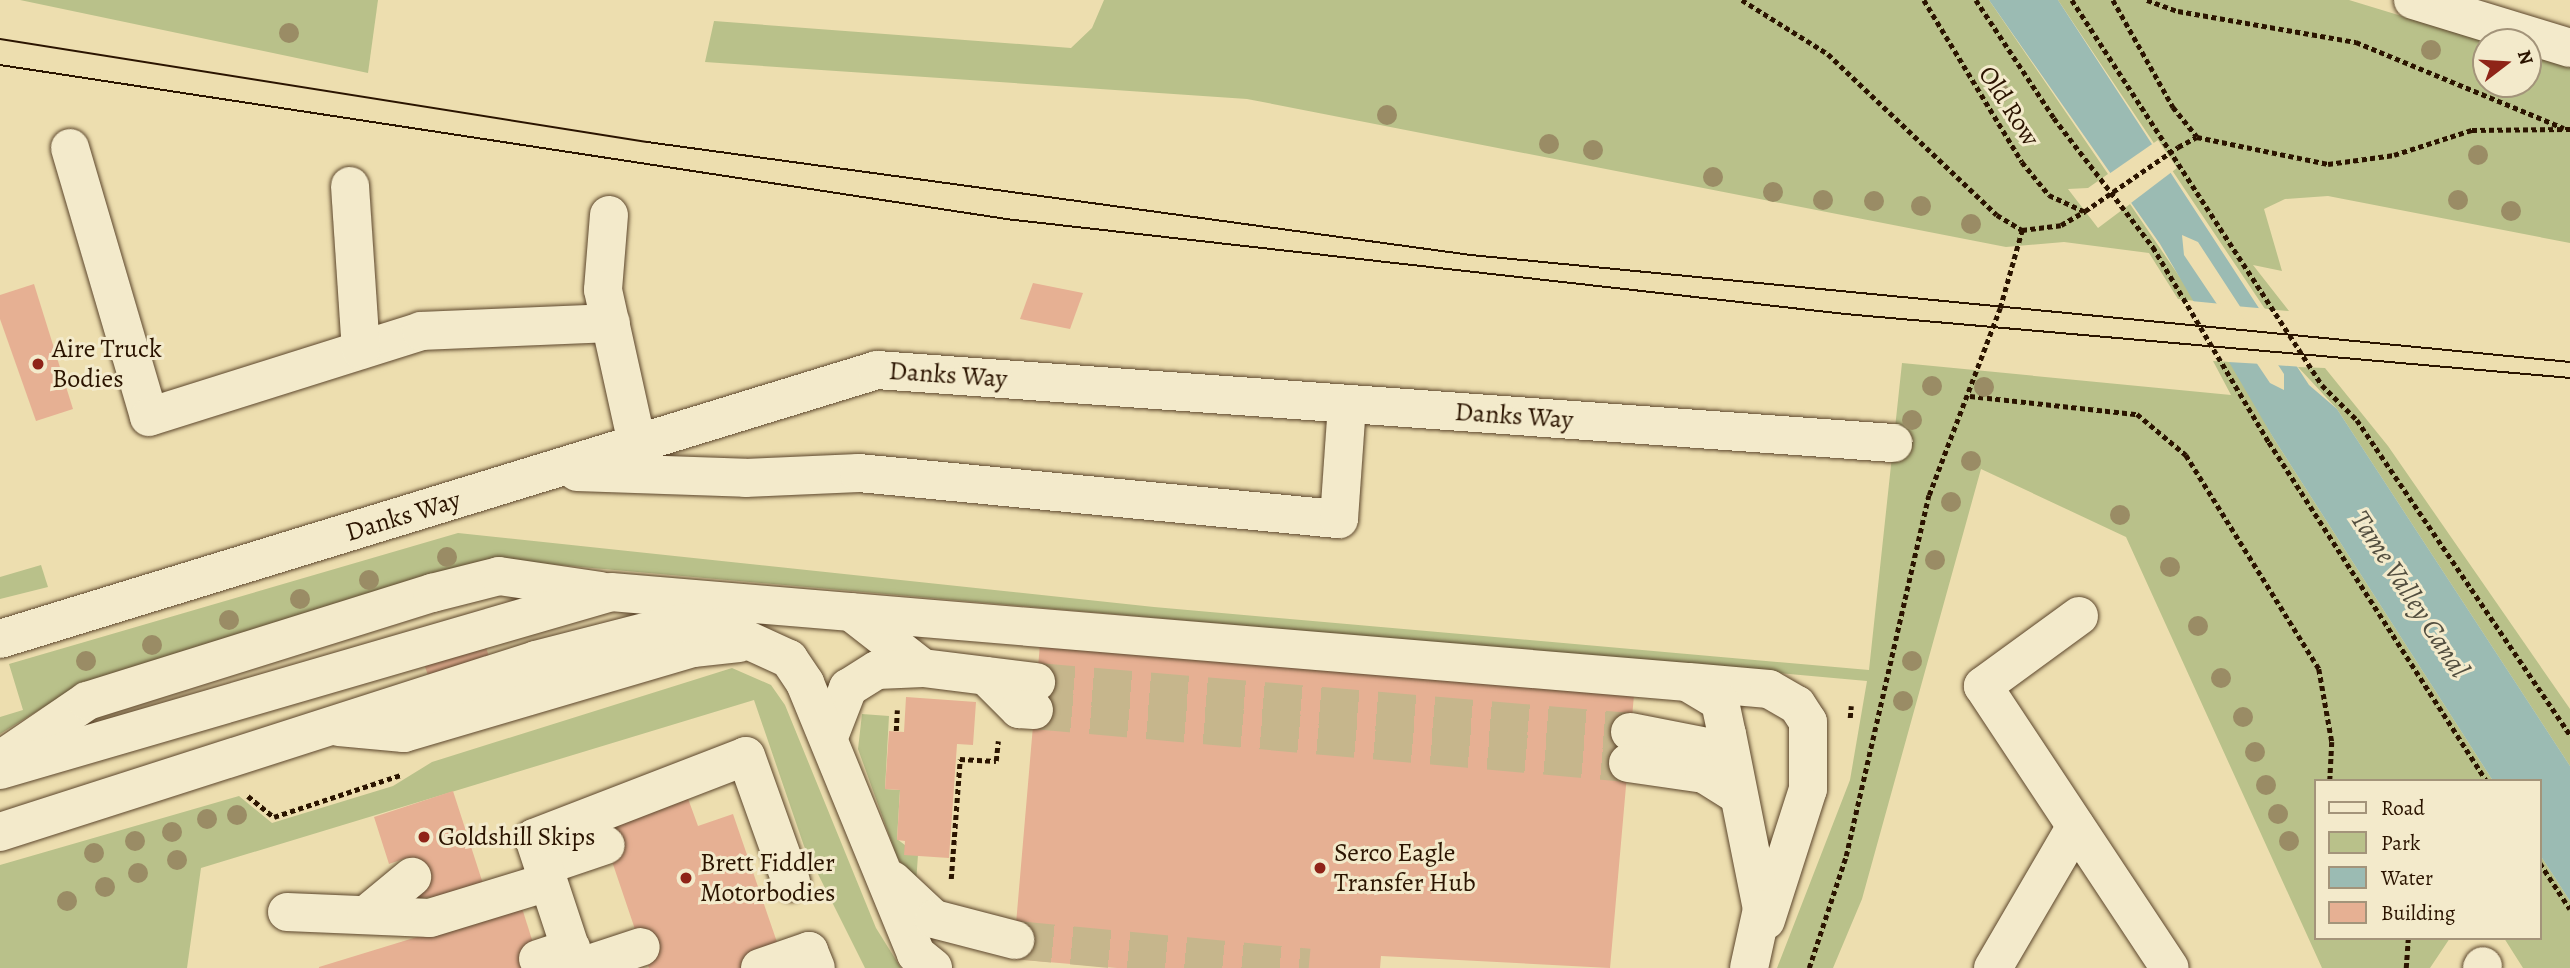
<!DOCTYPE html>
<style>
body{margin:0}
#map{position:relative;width:2570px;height:968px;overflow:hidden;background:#eddeaf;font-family:Alegreya,serif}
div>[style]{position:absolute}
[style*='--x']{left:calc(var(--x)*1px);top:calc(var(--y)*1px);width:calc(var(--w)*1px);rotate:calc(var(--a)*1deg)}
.green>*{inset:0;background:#b9c18a}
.water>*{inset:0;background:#9bbbb3}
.pier>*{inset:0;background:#eddeaf}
.building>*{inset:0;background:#e6b093}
.minor-tunnel>*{height:38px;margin-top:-19px;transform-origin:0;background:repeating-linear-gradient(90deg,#c6b68c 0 38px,transparent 0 57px)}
.path>*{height:4.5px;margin-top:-2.25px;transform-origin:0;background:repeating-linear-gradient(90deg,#2b1400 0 5px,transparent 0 8.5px)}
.roads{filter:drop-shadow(0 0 2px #5c462c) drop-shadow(0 0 2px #5c462c)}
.minor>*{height:38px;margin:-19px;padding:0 19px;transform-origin:19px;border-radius:19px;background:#f3eacb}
.tram>*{height:2px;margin:-1px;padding:0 1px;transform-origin:1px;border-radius:1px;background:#2b1400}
.path-bridge>*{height:4.5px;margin-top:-2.25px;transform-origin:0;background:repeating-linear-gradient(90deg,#2b1400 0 5px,transparent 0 8.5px)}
.trees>*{width:20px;height:20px;margin:-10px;border-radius:50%;background:#9a8c65}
.dots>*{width:19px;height:19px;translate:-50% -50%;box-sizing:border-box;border:4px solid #f3eacb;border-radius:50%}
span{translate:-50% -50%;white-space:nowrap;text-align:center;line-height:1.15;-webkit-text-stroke:6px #f3eacb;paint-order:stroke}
.street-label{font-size:26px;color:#2b1400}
.poi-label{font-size:26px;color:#2b1400}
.left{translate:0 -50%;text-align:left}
.water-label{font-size:28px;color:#524e3f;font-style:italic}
.legend{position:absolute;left:2314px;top:779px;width:228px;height:161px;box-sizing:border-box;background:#f3eacb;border:2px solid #a3947a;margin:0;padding:9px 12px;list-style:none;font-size:21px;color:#2b1400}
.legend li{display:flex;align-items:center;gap:14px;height:35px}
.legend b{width:35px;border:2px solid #a3947a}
.north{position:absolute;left:2472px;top:28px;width:70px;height:70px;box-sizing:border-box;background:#f3eacb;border:2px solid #a3947a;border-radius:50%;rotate:73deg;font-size:19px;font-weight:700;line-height:28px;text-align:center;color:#2b1400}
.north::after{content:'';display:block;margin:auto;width:24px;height:32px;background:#8f2418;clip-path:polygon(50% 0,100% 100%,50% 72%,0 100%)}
</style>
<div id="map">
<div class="green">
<i style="clip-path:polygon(20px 0,378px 0,368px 73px)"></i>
<i style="clip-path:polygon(1104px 0,1989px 0,2108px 174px,2088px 188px,2068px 189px,2098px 228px,2130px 204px,2196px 301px,2178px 299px,2149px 253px,2064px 242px,2006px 247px,1247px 99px,705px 62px,714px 21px,1071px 48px,1092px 28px)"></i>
<i style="clip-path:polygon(2058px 0,2349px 0,2487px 42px,2486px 84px,2528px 84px,2528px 55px,2570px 67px,2570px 243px,2328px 196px,2285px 199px,2264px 209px,2282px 271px,2253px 265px,2289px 311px,2265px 309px)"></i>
<i style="clip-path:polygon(2213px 361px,2232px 362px,2274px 439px,2493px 781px,2316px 781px,2316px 938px,2450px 938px,2430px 968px,2322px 968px,2126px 537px,1981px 469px,1862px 899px,1833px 968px,1777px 968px,1850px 780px,1867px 681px,536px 563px,78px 686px,0 734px,0 717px,23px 710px,9px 664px,458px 533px,1154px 607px,1869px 670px,1902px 363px,2231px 395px)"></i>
<i style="clip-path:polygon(2298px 367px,2325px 368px,2388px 446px,2570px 709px,2570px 766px,2337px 409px)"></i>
<i style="clip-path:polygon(41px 565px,48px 587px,0 599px,0 577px)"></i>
<i style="clip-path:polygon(732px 668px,771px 685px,785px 705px,876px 928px,901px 968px,865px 968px,804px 846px,754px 700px,201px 868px,187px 968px,0 968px,0 865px,239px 796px,272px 823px,393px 786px,432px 762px)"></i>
<i style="clip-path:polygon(862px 714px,889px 716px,885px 789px,900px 790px,897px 839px,918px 855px,916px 883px,897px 857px,858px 749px)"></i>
<i style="clip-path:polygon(2540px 855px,2570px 901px,2570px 968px,2523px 968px,2504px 938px,2540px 938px)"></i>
</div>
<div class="water">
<i style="clip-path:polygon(evenodd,1989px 0,2058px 0,2309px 385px,2337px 409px,2570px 766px,2570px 901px,2540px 855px,2540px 781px,2493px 781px,2274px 439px,2160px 244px,1989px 0,2182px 235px,2198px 242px,2284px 374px,2284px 390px,2270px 383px,2184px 255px,2182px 235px)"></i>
</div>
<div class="pier">
<i style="clip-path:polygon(2158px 140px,2177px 168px,2127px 206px,2106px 176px)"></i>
<i style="clip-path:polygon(2191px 301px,2222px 304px,2262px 364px,2228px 362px)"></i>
<i style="clip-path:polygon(2235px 306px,2269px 309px,2303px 367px,2274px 365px)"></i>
</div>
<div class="building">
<i style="clip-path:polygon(1033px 283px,1083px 293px,1070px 329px,1020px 319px)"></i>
<i style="clip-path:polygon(34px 284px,73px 409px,36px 421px,0 319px,0 295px)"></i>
<i style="clip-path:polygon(484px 642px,491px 662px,430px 681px,423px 661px)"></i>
<i style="clip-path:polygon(1040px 644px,1634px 695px,1610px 968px,1381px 956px,1380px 968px,1117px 968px,1013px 959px)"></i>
<i style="clip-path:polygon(906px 697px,976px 702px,973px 745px,957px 744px,949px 858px,904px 855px,905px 841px,897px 840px,900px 790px,885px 789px,889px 731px,904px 732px)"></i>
<i style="clip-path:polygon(453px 791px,486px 893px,418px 898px,406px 858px,389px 864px,374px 817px)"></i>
<i style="clip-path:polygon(686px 793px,698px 826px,733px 814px,778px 945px,744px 957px,747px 968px,649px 968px,641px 947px,599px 823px)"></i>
<i style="clip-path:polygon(521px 905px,541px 968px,319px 968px,319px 967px)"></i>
</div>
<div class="minor-tunnel">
<i style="--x:1036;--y:682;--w:596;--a:4.81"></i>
<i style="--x:1034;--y:710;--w:596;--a:5.1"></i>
<i style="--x:1015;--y:940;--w:295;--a:5.4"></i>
</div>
<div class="path">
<i style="--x:1742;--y:0;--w:102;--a:32.1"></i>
<i style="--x:1828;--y:54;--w:233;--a:43.6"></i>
<i style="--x:1997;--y:215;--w:29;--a:31"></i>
<i style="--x:2022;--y:230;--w:39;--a:-7"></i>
<i style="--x:2061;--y:225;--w:28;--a:-30"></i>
<i style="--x:1924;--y:0;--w:189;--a:58.8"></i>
<i style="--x:2022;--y:162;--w:43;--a:50.7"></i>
<i style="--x:2049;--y:195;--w:38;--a:25"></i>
<i style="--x:1976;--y:0;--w:141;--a:56.5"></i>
<i style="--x:2054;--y:118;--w:163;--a:52.5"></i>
<i style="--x:2153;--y:247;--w:227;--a:59.3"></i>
<i style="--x:2269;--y:442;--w:403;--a:57.3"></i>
<i style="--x:2072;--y:0;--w:459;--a:57"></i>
<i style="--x:2322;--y:385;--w:49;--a:45"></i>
<i style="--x:2357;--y:420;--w:380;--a:55.9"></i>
<i style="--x:2113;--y:0;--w:123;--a:60.7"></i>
<i style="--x:2173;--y:107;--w:38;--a:51"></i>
<i style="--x:2147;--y:0;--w:33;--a:20"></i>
<i style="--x:2178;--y:11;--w:181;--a:9.9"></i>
<i style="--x:2356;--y:42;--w:225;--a:22.5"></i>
<i style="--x:2178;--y:147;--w:21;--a:-28"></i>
<i style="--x:2197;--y:137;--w:134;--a:11.6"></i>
<i style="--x:2328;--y:164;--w:67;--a:-7.8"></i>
<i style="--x:2394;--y:155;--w:82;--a:-17.8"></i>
<i style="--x:2472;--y:130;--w:98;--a:-0.6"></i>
<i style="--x:1970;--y:396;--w:168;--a:6.2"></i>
<i style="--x:2137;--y:414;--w:64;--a:39.9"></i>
<i style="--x:2186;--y:455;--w:252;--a:58.1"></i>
<i style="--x:2319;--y:669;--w:74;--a:79.9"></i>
<i style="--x:2332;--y:742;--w:39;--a:93"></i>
<i style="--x:1850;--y:718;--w:12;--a:-85"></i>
<i style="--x:896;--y:731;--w:21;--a:-87"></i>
<i style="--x:248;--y:796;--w:33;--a:39"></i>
<i style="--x:274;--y:817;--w:133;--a:-18.4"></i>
<i style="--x:2540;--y:863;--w:55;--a:56.9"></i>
<i style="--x:951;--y:879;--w:120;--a:-85.7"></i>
<i style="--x:960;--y:759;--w:36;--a:3"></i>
<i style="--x:996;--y:761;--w:20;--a:-84"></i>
<i style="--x:1809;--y:968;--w:118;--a:-71.7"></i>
<i style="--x:1846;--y:856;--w:370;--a:-77.1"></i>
<i style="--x:1929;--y:495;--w:200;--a:-69.2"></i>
<i style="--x:2000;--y:308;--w:81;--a:-74.2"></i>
<i style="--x:2406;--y:968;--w:30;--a:-86"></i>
</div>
<div class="roads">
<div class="minor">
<i style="--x:2413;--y:0;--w:164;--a:17"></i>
<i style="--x:70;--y:148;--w:280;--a:73.6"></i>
<i style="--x:149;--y:417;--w:285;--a:-17.5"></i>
<i style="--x:421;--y:331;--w:190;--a:-2.4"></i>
<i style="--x:350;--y:186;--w:164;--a:86.2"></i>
<i style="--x:609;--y:215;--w:75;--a:94.6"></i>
<i style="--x:603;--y:290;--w:157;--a:77.5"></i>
<i style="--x:577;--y:472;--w:168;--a:2"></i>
<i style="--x:745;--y:478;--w:114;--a:-2.5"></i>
<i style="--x:859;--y:473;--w:482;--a:5.5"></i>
<i style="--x:1339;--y:519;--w:115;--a:-86"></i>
<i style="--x:851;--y:612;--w:91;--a:37.9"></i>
<i style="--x:923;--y:668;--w:114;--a:7.1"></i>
<i style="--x:2079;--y:616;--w:119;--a:143.9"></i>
<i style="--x:1983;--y:686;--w:338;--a:56.5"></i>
<i style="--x:0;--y:639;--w:917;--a:-17.05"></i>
<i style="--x:877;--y:370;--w:1019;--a:4.11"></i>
<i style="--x:986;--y:676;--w:47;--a:45"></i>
<i style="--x:1019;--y:709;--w:15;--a:4"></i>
<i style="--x:1689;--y:682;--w:80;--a:5"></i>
<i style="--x:1769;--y:689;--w:32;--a:30"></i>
<i style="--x:1797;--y:705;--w:20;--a:57"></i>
<i style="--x:1808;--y:722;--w:67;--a:90"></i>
<i style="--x:1808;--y:789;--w:138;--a:107.8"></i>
<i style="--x:339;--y:727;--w:65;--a:5.3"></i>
<i style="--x:404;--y:733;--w:301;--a:-16.4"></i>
<i style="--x:693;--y:648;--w:46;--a:-6.2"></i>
<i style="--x:1630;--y:732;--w:78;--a:11"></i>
<i style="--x:1707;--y:747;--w:45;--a:54.9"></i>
<i style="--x:829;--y:737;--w:53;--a:-68.8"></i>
<i style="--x:848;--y:688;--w:34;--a:-32"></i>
<i style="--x:877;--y:670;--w:46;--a:-2.5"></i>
<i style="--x:2;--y:759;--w:103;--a:-34.3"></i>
<i style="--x:87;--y:701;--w:362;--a:-17.4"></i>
<i style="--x:432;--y:593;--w:69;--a:-14.2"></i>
<i style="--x:499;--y:576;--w:103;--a:8.4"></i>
<i style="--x:1628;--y:763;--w:77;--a:8.2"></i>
<i style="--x:1704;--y:774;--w:40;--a:32"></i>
<i style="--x:0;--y:770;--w:636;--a:-16.24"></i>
<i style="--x:611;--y:592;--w:1080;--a:4.78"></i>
<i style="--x:1687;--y:682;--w:39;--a:31"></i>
<i style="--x:1720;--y:702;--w:33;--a:78"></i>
<i style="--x:1727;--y:734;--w:178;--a:78.7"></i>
<i style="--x:1762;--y:909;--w:60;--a:102.4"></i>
<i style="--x:0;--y:832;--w:563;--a:-17.79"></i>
<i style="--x:536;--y:660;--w:153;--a:-14.4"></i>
<i style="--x:684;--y:622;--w:35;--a:8"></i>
<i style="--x:719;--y:627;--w:77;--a:24.6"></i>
<i style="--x:789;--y:659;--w:29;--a:56"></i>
<i style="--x:805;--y:683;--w:293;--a:67.7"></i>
<i style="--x:916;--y:954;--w:22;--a:39"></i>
<i style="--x:544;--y:866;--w:65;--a:-18.7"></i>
<i style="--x:892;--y:880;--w:57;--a:42.9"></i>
<i style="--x:934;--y:919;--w:84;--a:14.5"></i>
<i style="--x:287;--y:912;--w:143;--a:2.4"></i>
<i style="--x:430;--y:918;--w:123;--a:-17"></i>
<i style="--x:366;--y:915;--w:60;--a:-39.6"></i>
<i style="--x:538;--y:959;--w:35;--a:-18"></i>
<i style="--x:577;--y:968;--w:137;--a:-108.3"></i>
<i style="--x:534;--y:838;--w:227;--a:-21.1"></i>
<i style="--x:746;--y:756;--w:134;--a:70.3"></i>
<i style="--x:577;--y:968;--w:67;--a:-18.2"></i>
<i style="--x:760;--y:968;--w:52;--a:-19.1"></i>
<i style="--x:809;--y:951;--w:18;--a:68"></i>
<i style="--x:1993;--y:968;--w:164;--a:-59.7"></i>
<i style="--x:2482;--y:968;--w:2;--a:-63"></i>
</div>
</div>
<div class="tram">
<i style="--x:0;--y:39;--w:655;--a:9.05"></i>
<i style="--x:647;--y:142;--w:832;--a:7.81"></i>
<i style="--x:1471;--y:255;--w:1104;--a:5.56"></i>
<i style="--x:0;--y:65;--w:1018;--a:8.7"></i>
<i style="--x:1006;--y:219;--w:844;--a:6.46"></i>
<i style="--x:1845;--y:314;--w:728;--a:5.04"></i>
</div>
<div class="path-bridge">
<i style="--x:2085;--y:211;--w:113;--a:-34.5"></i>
</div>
<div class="trees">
<i style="left:289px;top:33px"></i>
<i style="left:2431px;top:50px"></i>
<i style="left:2000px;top:93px"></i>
<i style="left:1387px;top:115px"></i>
<i style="left:1549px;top:144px"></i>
<i style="left:1593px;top:150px"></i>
<i style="left:2478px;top:155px"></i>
<i style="left:1713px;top:177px"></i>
<i style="left:1773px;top:192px"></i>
<i style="left:1823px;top:200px"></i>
<i style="left:2458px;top:200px"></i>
<i style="left:1874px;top:201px"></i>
<i style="left:1921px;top:206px"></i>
<i style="left:2511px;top:211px"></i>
<i style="left:1971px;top:224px"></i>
<i style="left:1932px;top:386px"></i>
<i style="left:1984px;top:387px"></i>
<i style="left:1912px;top:420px"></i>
<i style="left:1971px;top:461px"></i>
<i style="left:1951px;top:502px"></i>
<i style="left:2120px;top:515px"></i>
<i style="left:447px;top:557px"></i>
<i style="left:1935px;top:560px"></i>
<i style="left:2170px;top:567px"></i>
<i style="left:369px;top:580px"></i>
<i style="left:300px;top:599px"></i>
<i style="left:229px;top:620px"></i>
<i style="left:2198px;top:626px"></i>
<i style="left:152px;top:645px"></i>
<i style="left:86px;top:661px"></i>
<i style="left:1912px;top:661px"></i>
<i style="left:2221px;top:678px"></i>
<i style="left:1903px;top:701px"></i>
<i style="left:2243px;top:717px"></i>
<i style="left:2255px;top:752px"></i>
<i style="left:2266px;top:785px"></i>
<i style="left:2278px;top:814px"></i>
<i style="left:237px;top:815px"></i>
<i style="left:207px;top:819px"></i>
<i style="left:172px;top:832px"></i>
<i style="left:135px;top:841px"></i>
<i style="left:2289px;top:841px"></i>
<i style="left:94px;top:853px"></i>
<i style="left:177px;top:860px"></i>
<i style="left:138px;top:873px"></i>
<i style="left:105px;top:887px"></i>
<i style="left:67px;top:901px"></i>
</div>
<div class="dots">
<i style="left:38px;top:364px;background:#8f2418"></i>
<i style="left:424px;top:837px;background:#8f2418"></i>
<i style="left:1320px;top:868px;background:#8f2418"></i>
<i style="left:686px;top:878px;background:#8f2418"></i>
</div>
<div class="street-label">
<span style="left:2009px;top:106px;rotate:57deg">Old Row</span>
<span style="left:948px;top:375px;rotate:4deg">Danks Way</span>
<span style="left:1514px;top:416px;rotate:4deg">Danks Way</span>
<span style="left:403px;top:516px;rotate:-17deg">Danks Way</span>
</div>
<div class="poi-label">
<span class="left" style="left:52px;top:364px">Aire Truck<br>Bodies</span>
<span class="left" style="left:438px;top:837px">Goldshill Skips</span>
<span class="left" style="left:1334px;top:868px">Serco Eagle<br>Transfer Hub</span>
<span class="left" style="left:700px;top:878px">Brett Fiddler<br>Motorbodies</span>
</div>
<div class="water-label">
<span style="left:2410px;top:594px;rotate:57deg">Tame Valley Canal</span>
</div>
<ul class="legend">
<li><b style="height:9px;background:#f3eacb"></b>Road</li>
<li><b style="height:19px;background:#b9c18a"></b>Park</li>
<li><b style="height:19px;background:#9bbbb3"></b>Water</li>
<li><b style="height:19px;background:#e6b093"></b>Building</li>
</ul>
<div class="north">N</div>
</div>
